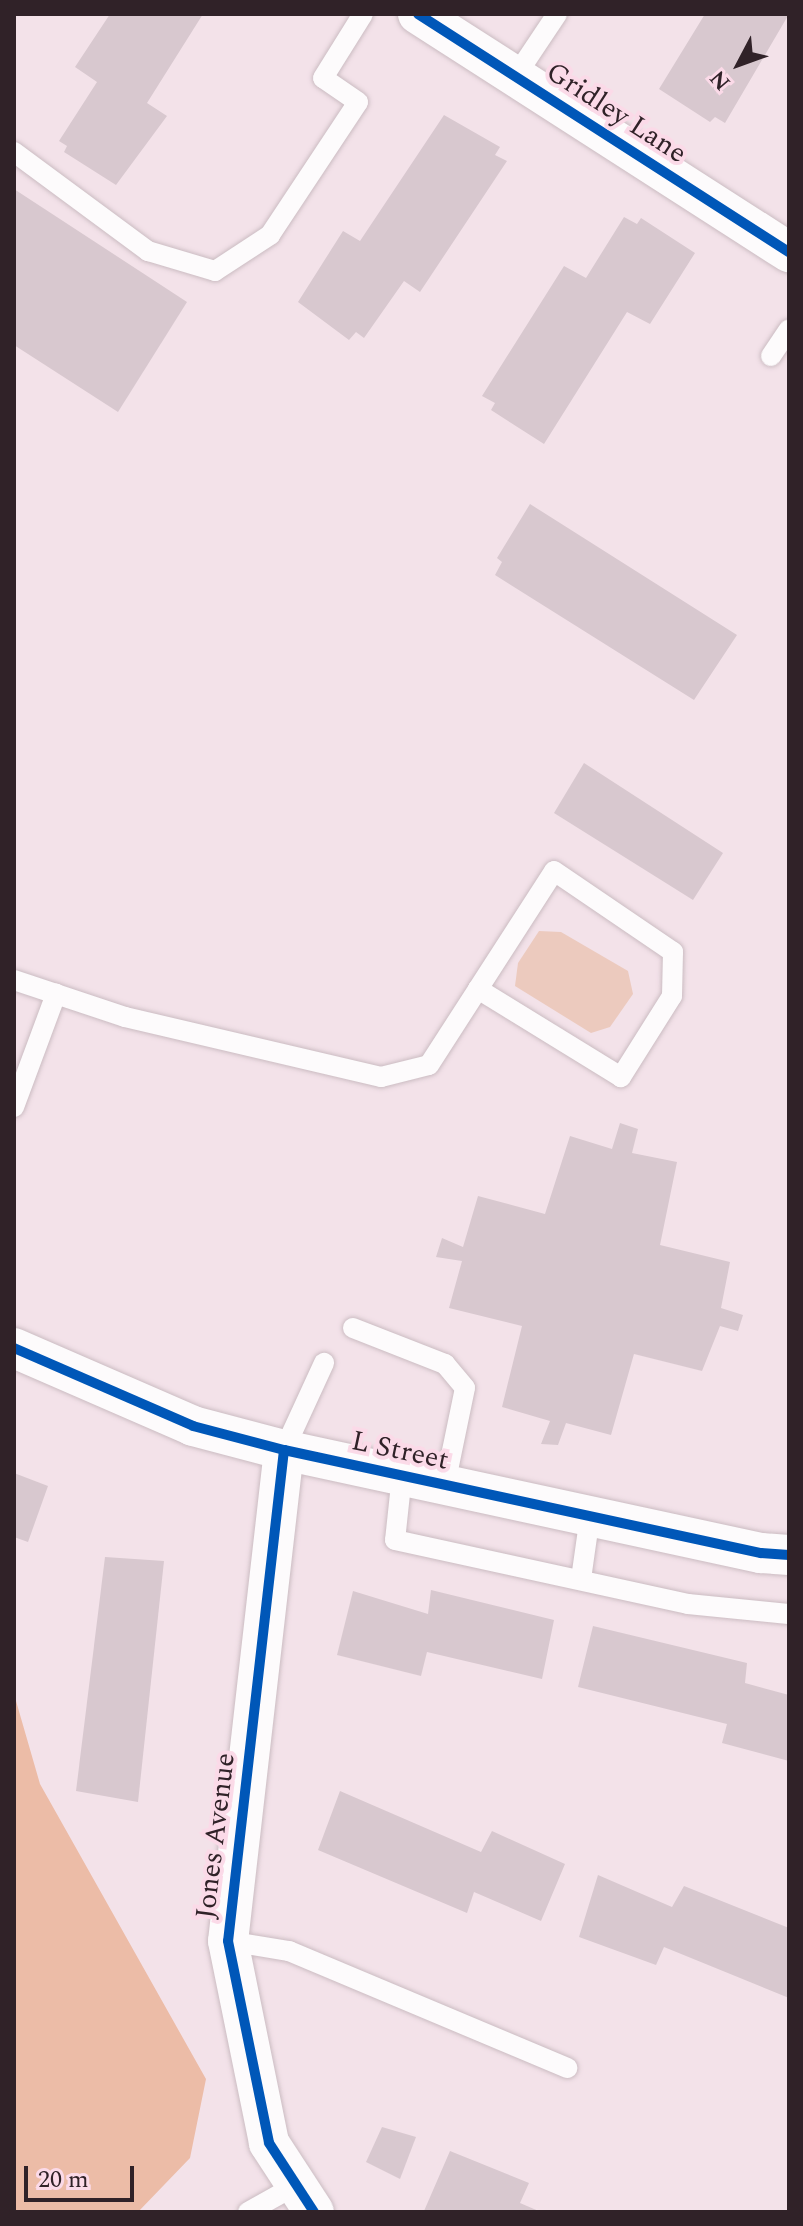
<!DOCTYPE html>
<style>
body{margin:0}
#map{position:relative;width:803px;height:2226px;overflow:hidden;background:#f3e2e9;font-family:Spectral,serif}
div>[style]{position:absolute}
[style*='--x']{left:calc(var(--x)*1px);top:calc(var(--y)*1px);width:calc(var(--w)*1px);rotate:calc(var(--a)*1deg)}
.green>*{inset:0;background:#eccabe}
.forest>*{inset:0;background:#ecbca7}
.building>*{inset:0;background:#d8c8cf}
.roads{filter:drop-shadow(0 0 2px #cbbcc2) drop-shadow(0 0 2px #cbbcc2)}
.service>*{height:20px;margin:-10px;padding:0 10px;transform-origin:10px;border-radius:10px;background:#fdfbfc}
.minor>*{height:40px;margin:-20px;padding:0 20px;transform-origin:20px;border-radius:20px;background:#fdfbfc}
.cycleway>*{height:10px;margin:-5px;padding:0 5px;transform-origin:5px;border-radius:5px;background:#0057b8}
span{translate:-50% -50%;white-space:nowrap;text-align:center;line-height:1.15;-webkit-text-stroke:8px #fbdae8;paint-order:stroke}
.street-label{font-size:28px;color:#302228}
.frame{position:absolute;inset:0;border:16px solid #302228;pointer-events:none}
.north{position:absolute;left:699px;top:24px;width:80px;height:80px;-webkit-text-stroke:6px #fbdae8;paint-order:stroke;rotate:229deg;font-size:22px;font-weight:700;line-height:32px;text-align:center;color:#302228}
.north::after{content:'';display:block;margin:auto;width:28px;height:36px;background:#302228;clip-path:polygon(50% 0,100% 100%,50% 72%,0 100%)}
.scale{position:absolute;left:24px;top:2166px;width:110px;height:36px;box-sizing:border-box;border:4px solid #302228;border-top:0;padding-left:10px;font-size:24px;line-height:28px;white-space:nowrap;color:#302228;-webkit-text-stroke:6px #fbdae8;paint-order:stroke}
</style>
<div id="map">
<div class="green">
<i style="clip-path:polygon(539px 931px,561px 932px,628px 971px,633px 994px,610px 1027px,591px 1033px,515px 986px,518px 963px)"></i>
</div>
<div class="forest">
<i style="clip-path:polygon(14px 1694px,40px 1784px,206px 2079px,190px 2158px,138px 2212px,14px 2212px)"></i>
</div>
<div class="building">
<i style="clip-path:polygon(110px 14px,203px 14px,147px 103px,167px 116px,116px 185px,64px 152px,67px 146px,59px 141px,97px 82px,75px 67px)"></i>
<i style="clip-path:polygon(705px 14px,789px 14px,725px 123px,715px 117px,710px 122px,659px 89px)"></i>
<i style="clip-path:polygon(444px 115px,500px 147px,495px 155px,507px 161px,420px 292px,404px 281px,364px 338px,356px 332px,349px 340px,298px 302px,343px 231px,360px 241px)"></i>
<i style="clip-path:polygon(14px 189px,187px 302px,118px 412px,14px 345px)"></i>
<i style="clip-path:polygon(624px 217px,637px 224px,641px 218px,695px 253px,650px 324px,627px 312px,544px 444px,491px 410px,495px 403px,482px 396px,564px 266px,586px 278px)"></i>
<i style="clip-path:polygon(530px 504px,737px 635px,694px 700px,495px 575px,502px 562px,497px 558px)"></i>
<i style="clip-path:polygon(584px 763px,723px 853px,693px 900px,554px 813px)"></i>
<i style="clip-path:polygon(620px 1123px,638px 1129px,632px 1153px,677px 1162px,660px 1245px,730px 1262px,721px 1308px,743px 1315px,738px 1331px,720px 1326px,702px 1371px,634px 1354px,611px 1435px,566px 1423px,558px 1445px,541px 1444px,550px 1421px,502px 1407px,522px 1326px,449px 1308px,462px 1261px,436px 1257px,442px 1238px,463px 1247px,478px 1196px,545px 1214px,570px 1136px,612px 1149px)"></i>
<i style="clip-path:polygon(14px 1473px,48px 1486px,28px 1542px,14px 1537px)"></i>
<i style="clip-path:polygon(105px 1557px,164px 1561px,138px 1802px,76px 1791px)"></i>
<i style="clip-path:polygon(431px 1590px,554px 1620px,542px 1679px,427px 1652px,421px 1676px,337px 1655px,353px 1591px,428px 1614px)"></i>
<i style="clip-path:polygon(593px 1626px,747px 1663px,745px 1683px,789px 1695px,789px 1761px,722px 1743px,727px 1724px,578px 1687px)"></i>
<i style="clip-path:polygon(340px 1791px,481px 1852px,492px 1831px,565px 1864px,541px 1921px,474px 1892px,467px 1913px,318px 1850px)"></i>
<i style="clip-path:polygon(598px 1875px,672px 1907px,684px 1886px,789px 1928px,789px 1998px,664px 1947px,656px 1965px,579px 1937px)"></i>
<i style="clip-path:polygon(382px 2127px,416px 2137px,400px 2179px,366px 2162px)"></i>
<i style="clip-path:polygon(450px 2151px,529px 2183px,520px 2203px,541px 2212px,424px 2211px)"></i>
</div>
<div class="roads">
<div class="service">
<i style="--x:515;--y:77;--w:76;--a:-56.3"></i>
<i style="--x:14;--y:152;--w:167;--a:36.5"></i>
<i style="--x:148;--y:251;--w:70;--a:16.6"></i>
<i style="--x:215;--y:271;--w:66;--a:-33.2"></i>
<i style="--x:270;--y:235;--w:159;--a:-56.5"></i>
<i style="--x:358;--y:102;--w:42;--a:-145.6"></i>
<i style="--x:323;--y:78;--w:75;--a:-58"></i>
<i style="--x:771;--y:356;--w:32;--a:-56"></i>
<i style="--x:14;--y:980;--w:117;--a:18.4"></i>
<i style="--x:125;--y:1017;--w:263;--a:13.2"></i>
<i style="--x:381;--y:1077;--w:49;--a:-14"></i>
<i style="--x:429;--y:1065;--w:90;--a:-57.2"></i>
<i style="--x:478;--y:989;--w:140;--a:-57.2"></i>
<i style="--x:554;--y:871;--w:144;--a:34.2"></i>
<i style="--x:673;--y:952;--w:44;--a:91.3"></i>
<i style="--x:672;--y:996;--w:96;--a:122.2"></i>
<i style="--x:621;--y:1077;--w:168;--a:-148.4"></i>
<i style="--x:14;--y:1107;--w:121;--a:-69.6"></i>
<i style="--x:353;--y:1328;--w:99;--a:21.4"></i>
<i style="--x:445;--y:1364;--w:31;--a:50"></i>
<i style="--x:465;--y:1388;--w:99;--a:101.7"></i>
<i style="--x:284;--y:1450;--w:96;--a:-65.3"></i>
<i style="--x:402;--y:1475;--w:65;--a:96.1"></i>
<i style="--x:395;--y:1540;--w:300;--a:12.3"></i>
<i style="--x:688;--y:1604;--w:101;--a:5.7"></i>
<i style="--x:581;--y:1579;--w:64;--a:-81.9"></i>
<i style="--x:228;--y:1941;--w:62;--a:9.3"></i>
<i style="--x:289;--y:1951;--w:302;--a:22.8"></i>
<i style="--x:248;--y:2212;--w:51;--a:-29.1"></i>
</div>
<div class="minor">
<i style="--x:418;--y:14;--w:441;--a:32.7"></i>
<i style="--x:14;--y:1348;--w:195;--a:23.5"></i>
<i style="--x:193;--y:1426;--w:94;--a:14.8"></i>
<i style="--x:284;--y:1450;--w:488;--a:12.2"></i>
<i style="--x:761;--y:1553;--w:28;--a:4"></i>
<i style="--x:284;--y:1450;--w:494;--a:96.5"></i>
<i style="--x:228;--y:1941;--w:206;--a:78.5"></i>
<i style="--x:269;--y:2143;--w:82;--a:56.9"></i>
</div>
</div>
<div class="cycleway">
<i style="--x:418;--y:14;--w:441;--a:32.7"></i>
<i style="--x:14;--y:1348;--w:195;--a:23.5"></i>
<i style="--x:193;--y:1426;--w:94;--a:14.8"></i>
<i style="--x:284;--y:1450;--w:488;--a:12.2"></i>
<i style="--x:761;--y:1553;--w:28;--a:4"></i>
<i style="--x:284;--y:1450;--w:494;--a:96.5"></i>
<i style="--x:228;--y:1941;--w:206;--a:78.5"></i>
<i style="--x:269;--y:2143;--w:82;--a:56.9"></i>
</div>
<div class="street-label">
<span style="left:616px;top:113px;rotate:33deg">Gridley Lane</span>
<span style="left:400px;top:1451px;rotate:12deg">L Street</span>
<span style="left:216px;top:1836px;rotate:-83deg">Jones Avenue</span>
</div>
<div class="frame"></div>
<div class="north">N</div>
<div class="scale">20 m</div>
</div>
